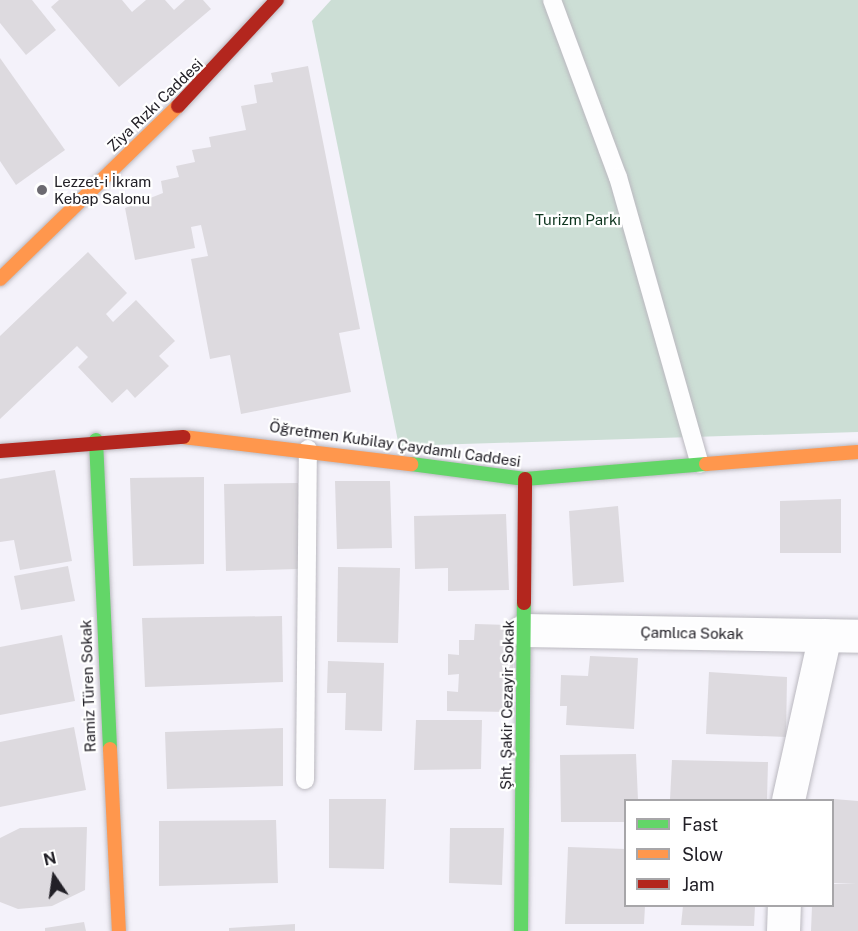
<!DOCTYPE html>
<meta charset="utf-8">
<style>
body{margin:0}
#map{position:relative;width:858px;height:931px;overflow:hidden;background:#f4f2fa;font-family:"Public Sans",sans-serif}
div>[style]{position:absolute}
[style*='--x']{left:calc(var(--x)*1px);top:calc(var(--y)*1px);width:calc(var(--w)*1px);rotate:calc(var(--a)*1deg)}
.green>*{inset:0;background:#ccded5}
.building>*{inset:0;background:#dddadf}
.roads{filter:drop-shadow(0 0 2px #bab8bf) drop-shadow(0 0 2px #bab8bf)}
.lane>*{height:18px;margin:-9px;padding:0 9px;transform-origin:9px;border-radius:9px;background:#fdfdfe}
.street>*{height:33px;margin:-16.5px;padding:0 16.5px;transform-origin:16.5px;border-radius:16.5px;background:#fdfdfe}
.fast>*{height:14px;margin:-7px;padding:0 7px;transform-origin:7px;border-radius:7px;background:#63d668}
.slow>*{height:14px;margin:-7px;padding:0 7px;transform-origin:7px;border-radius:7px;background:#ff974d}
.jam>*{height:14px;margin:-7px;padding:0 7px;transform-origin:7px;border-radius:7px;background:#b3261e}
.dots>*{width:16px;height:16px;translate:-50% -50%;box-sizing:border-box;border:3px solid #fff;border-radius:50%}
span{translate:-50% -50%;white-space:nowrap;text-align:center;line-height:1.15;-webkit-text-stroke:4.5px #fff;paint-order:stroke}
.street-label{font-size:15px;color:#222027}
.poi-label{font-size:15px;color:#222027}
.left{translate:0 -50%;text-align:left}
.park-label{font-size:15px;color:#0f3620}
.legend{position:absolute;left:624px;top:799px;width:210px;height:108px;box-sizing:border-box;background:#fff;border:2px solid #a7a6a9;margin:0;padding:8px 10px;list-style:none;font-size:18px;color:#222027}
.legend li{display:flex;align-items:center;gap:12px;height:30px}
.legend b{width:30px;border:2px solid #a7a6a9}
.north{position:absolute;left:24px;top:847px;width:60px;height:60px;-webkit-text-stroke:4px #fff;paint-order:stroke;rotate:347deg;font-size:16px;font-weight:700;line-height:24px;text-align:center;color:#222027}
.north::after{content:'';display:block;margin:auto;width:21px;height:27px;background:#222027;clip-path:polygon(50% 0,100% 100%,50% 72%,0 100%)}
</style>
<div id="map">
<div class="green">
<i style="clip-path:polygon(331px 0,858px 0,858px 432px,399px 446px,312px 21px)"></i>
</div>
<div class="building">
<i style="clip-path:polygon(0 0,32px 0,56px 30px,26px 55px,0 23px)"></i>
<i style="clip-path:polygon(59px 0,122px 0,132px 12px,146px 0,165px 0,174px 10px,185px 0,203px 0,211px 9px,119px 87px,51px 7px)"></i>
<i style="clip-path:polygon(0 58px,65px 150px,16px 185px,0 161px)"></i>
<i style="clip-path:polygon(308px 66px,360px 329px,339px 333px,351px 392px,241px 414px,230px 355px,210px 359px,191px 259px,208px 256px,201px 225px,191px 227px,195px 248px,135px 260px,125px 208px,163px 193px,161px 181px,179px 177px,176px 166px,195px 162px,192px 150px,211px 147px,209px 137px,246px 130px,241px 106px,257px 103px,254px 85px,273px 82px,271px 73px)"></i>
<i style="clip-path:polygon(88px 252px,127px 293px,106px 314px,113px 322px,136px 300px,175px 341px,159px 356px,169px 366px,135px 398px,127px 389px,112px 403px,78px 367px,88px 357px,77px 346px,0 419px,0 336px)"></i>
<i style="clip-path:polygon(55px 470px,72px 561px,20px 570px,14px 540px,0 542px,0 479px)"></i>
<i style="clip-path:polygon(204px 477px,204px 564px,133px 566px,130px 478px)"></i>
<i style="clip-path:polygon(335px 481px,390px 481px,392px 548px,337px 549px)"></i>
<i style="clip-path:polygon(298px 483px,298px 569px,226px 571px,224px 484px)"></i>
<i style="clip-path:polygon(841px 499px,841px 553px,780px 553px,780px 501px)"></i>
<i style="clip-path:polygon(618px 506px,624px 582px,573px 586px,569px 511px)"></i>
<i style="clip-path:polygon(506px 514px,509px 590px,448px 591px,448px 568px,415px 569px,414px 516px)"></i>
<i style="clip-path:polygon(68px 566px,75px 601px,21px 610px,14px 576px)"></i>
<i style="clip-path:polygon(338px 567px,400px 568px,398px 643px,337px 642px)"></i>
<i style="clip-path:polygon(282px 616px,283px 682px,145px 687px,142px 618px)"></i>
<i style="clip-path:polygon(475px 624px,513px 625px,513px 712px,447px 711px,447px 691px,458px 692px,459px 674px,448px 675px,448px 654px,459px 655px,459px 640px,474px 640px)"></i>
<i style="clip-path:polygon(62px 635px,75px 701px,0 715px,0 647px)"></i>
<i style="clip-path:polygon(590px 656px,638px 658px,634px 729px,566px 725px,567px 706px,560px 706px,561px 675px,588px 676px)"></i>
<i style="clip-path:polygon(328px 661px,384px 663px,382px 731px,345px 730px,346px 693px,327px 693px)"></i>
<i style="clip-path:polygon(709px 672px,787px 677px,786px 737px,706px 734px)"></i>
<i style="clip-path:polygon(416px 720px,482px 720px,481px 769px,414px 770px)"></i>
<i style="clip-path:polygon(74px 727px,86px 790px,0 807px,0 742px)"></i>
<i style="clip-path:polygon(283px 728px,283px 786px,167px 789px,165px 732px)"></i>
<i style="clip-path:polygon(636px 754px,638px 800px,626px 800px,626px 822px,561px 822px,560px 755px)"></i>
<i style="clip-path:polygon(672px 760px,768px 762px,767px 800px,670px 800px)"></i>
<i style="clip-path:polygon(329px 799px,386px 799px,384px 869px,329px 868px)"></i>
<i style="clip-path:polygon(834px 799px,858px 801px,858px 931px,811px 931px,812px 906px,832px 906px,832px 884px,856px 884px,833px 883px)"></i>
<i style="clip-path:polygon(276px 820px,278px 883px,159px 886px,159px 821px)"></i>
<i style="clip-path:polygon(87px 827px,85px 890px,52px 906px,18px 909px,0 902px,0 838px,20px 828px)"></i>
<i style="clip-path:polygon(450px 828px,504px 828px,502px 885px,449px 883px)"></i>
<i style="clip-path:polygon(568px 847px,626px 849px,626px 906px,645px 906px,644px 924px,565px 924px)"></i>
<i style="clip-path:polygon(683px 906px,755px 906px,754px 926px,681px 925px)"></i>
<i style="clip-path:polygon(84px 922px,86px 931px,45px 931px,45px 928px)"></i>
<i style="clip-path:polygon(295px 924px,295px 931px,229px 931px,229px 928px)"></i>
</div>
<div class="roads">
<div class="lane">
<i style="--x:552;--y:0;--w:189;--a:69.6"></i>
<i style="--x:618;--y:177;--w:298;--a:74.1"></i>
<i style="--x:305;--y:780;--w:331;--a:-89.5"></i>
</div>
<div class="street">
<i style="--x:525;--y:630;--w:333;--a:1"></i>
<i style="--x:788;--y:800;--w:169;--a:-77.4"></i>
<i style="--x:783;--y:931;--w:25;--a:-88"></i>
</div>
<div class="fast">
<i style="--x:96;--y:440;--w:309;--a:87.4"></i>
<i style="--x:411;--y:464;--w:115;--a:7.5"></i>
<i style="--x:525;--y:479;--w:182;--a:-4.7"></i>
<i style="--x:521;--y:931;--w:328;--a:-89.5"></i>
</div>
<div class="slow">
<i style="--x:0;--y:279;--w:248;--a:-44.2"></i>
<i style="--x:183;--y:437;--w:230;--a:6.8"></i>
<i style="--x:706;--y:464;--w:152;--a:-4.5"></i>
<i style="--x:110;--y:749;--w:182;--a:87.2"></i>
</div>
<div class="jam">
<i style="--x:178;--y:106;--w:145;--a:-47"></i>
<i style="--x:0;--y:451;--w:184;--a:-4.4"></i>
<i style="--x:524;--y:603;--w:124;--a:-89.5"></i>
</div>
</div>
<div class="dots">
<i style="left:42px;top:190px;background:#6c6a71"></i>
</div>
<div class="street-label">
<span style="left:155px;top:105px;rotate:-44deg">Ziya Rızkı Caddesi</span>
<span style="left:395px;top:444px;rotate:8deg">Öğretmen Kubilay Çaydamlı Caddesi</span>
<span style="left:692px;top:633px;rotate:1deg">Çamlıca Sokak</span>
<span style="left:88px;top:686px;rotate:-92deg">Ramiz Türen Sokak</span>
<span style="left:507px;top:705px;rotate:-89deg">Şht. Şakir Cezayir Sokak</span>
</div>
<div class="poi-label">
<span class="left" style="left:54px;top:190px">Lezzet-i̇ İkram<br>Kebap Salonu</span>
</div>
<div class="park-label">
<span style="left:578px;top:220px">Turizm Parkı</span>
</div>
<ul class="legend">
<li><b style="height:8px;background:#63d668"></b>Fast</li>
<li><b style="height:8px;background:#ff974d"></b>Slow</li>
<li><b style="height:8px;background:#b3261e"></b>Jam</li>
</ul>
<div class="north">N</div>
</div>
